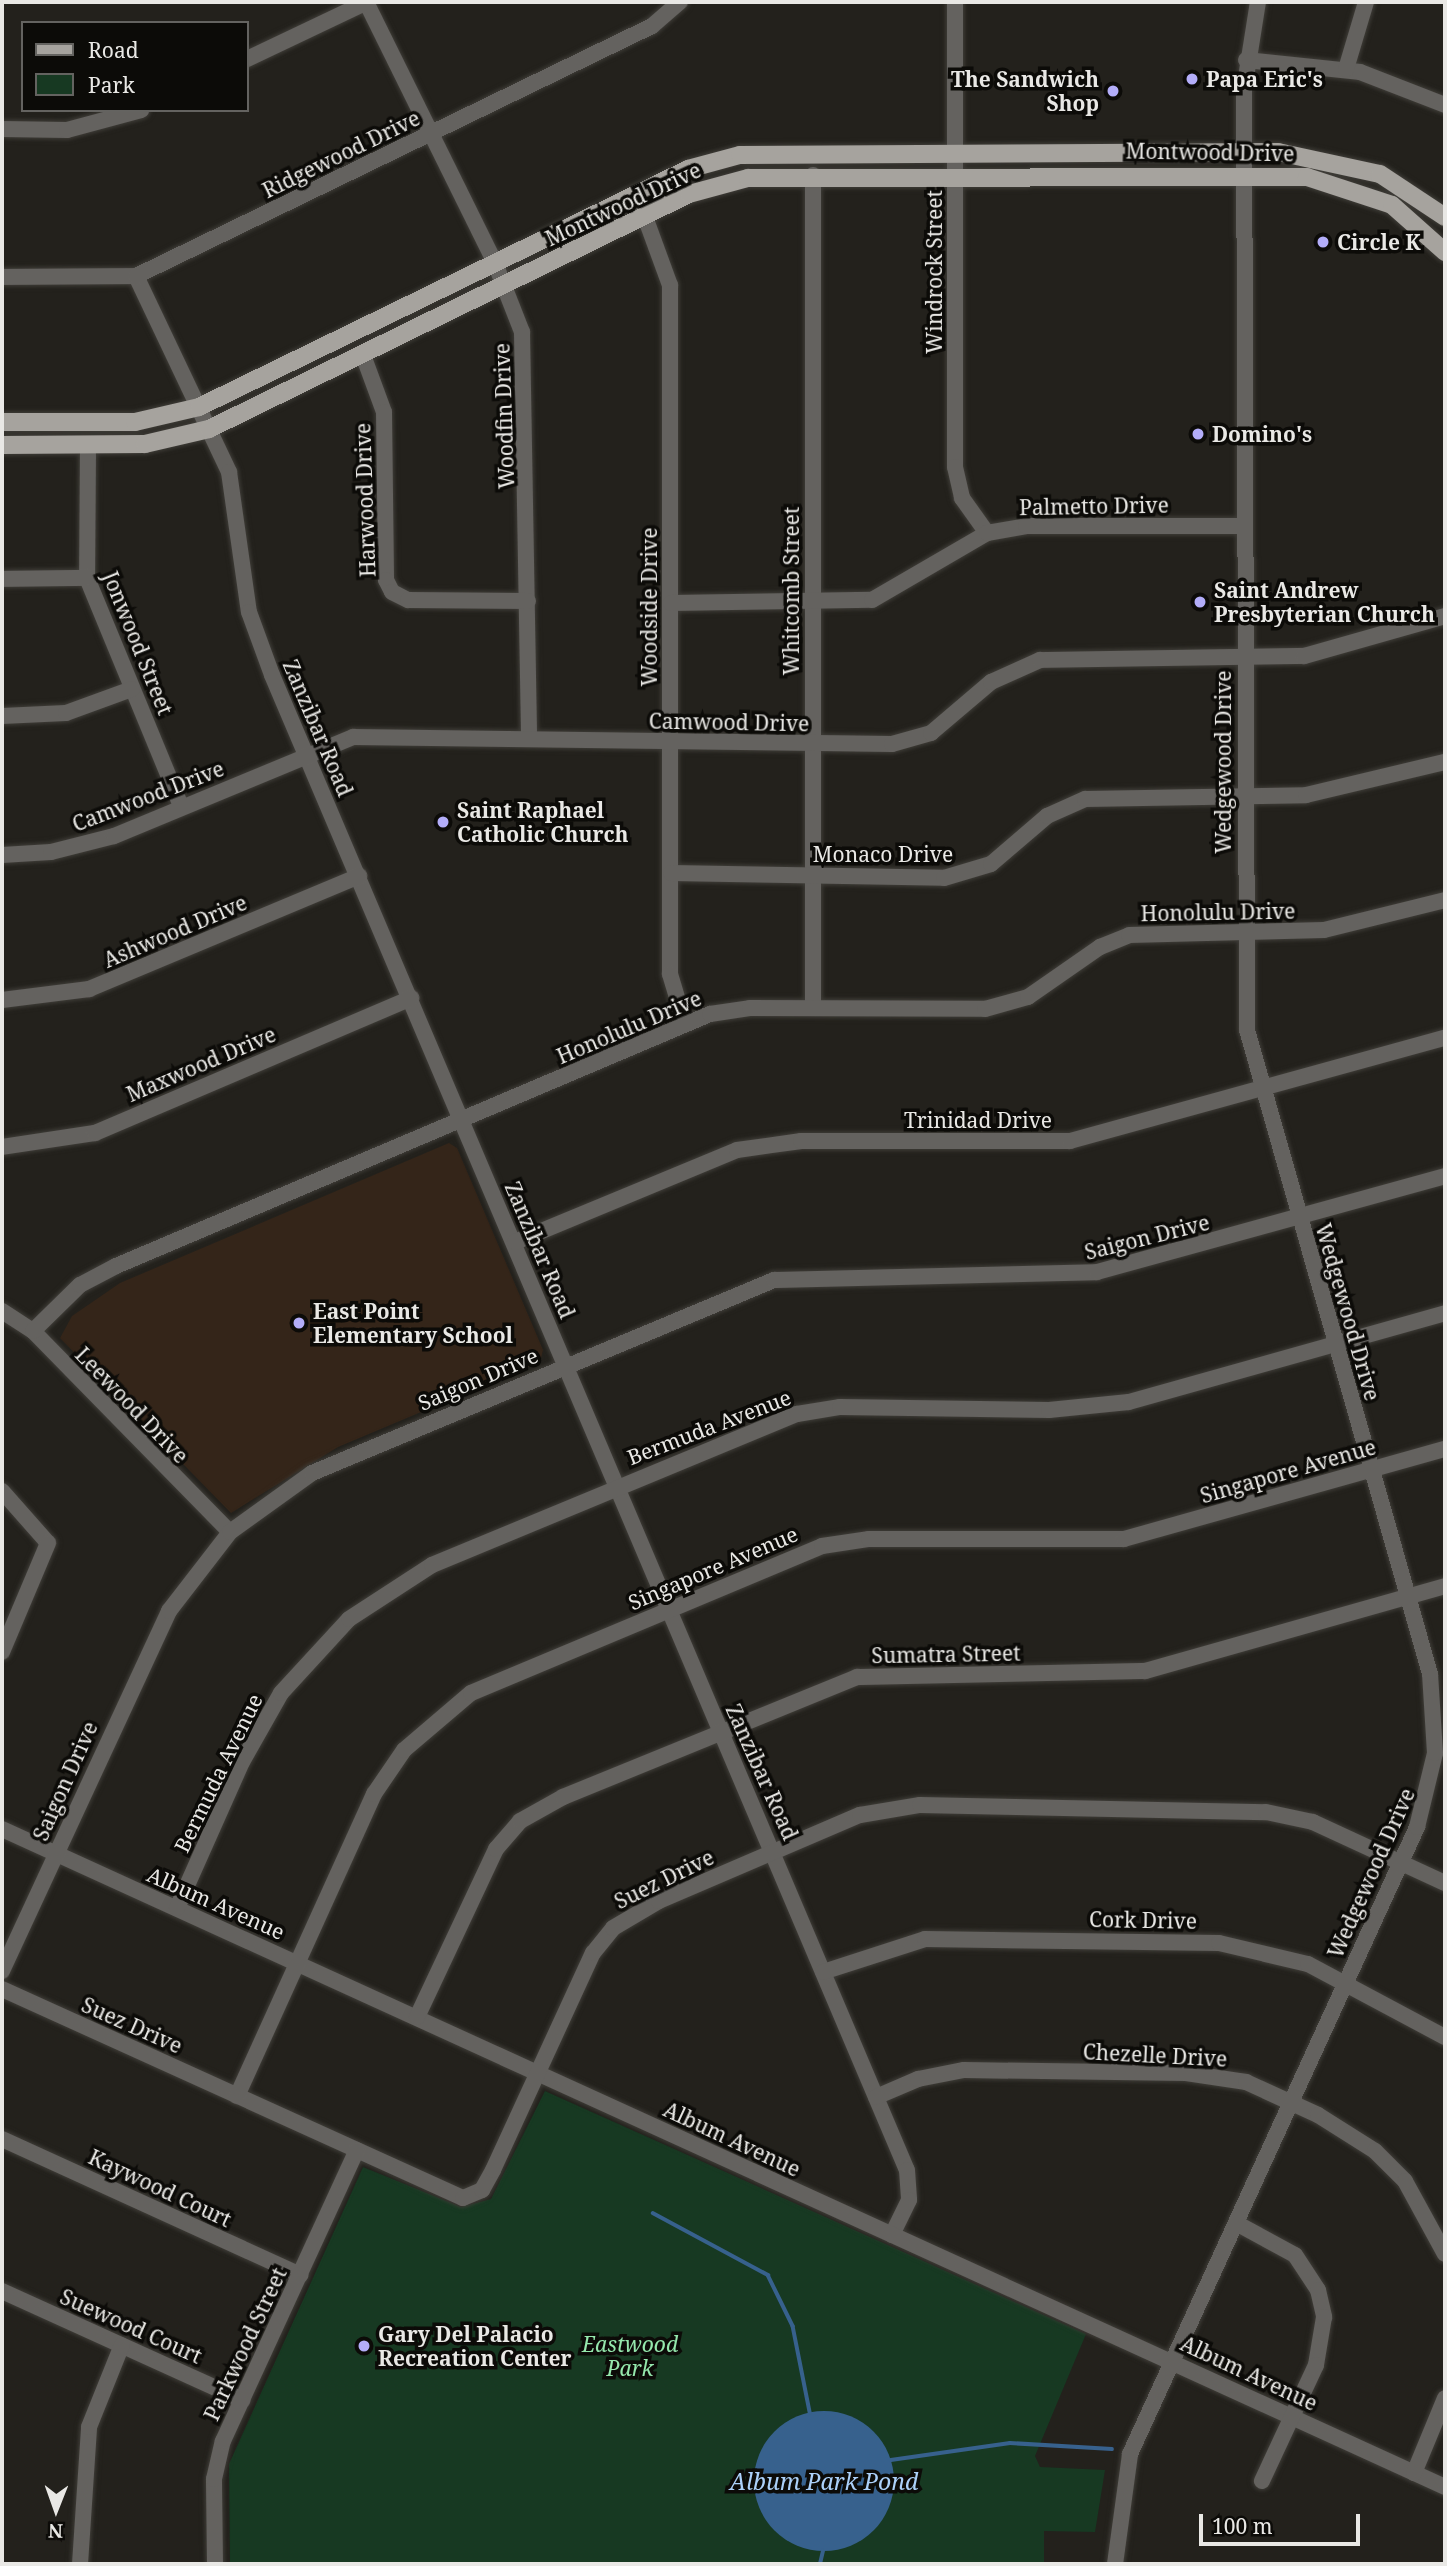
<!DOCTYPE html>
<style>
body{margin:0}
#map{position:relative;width:1447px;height:2566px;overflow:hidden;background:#23211c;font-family:"Noto Serif",serif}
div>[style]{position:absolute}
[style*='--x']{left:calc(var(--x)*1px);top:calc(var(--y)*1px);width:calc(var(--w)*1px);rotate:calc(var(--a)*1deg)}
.education>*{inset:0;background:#342519}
.green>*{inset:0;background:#173922}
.water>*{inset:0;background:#37618d}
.round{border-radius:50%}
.stream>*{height:3.5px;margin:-1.75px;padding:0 1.75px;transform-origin:1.75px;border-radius:1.75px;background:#37618d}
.roads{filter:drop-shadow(0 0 2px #3f3d38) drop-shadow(0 0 2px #3f3d38)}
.minor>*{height:16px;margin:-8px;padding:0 8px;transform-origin:8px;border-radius:8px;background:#64625f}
.major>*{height:18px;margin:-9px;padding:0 9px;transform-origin:9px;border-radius:9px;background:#a6a39e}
.dots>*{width:19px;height:19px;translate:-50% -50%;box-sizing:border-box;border:4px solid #0c0b08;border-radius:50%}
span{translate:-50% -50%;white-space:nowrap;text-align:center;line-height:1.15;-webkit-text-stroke:7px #0c0b08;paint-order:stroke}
.poi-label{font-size:21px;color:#e9e8e5;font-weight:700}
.right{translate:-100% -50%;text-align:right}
.left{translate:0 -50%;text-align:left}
.street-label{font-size:21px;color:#e9e8e5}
.park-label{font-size:21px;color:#95e8ad;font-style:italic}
.water-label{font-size:23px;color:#acd1fa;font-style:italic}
.frame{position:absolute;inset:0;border:4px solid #e9e8e5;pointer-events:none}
.legend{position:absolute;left:21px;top:21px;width:228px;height:91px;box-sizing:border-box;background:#0c0b08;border:2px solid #646360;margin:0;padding:9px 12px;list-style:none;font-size:21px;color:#e9e8e5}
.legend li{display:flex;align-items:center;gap:14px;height:35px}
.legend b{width:35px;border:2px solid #646360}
.north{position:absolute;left:21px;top:2475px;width:70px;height:70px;-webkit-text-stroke:5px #0c0b08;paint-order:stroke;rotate:181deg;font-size:19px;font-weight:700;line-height:28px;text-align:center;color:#e9e8e5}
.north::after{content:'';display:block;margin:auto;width:24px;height:32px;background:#e9e8e5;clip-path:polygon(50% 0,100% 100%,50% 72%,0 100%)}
.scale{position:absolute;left:1199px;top:2514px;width:161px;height:32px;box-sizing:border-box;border:4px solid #e9e8e5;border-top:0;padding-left:9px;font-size:21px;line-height:24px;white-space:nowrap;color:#e9e8e5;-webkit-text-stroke:5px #0c0b08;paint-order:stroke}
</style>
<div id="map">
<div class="education">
<i style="clip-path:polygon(449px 1143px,457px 1148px,543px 1350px,540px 1362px,338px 1447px,231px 1513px,60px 1338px,72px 1316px,120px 1283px)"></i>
</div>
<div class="green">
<i style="clip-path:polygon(545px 2091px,1086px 2334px,1035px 2456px,1040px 2467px,1105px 2470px,1095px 2532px,1044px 2531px,1044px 2564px,230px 2564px,229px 2464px,363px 2167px,461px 2207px,491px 2199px)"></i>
</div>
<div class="water">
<i class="round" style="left:754px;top:2411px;width:140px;height:140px"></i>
</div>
<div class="stream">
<i style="--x:653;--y:2213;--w:131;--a:28.3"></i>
<i style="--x:768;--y:2275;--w:57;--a:63.9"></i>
<i style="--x:793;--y:2326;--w:88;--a:78.8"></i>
<i style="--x:891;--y:2460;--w:120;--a:-8.1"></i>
<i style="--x:1010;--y:2443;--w:102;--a:3.4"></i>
<i style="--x:820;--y:2564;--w:13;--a:-77"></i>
</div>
<div class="roads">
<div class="minor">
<i style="--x:366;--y:2;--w:291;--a:63.7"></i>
<i style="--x:495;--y:263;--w:74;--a:68.6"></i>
<i style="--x:522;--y:332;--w:406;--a:89"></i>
<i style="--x:955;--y:2;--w:465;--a:90"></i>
<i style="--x:955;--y:467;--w:32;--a:77"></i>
<i style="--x:962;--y:498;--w:43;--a:54.5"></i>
<i style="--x:247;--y:59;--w:133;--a:-25.4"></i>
<i style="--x:1246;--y:60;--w:115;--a:6"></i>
<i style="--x:1360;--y:72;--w:91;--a:21.2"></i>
<i style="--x:1346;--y:69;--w:70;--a:-73.4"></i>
<i style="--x:2;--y:129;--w:65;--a:0.9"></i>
<i style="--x:67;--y:130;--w:77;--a:-15.1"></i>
<i style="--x:813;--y:175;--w:832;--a:90"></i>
<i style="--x:637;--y:195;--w:96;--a:69.9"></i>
<i style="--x:670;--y:285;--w:689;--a:90"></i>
<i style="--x:670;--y:974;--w:52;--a:73.3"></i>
<i style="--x:136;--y:276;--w:217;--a:64.6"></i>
<i style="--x:229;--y:472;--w:141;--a:81.9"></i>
<i style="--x:249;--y:612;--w:67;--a:69.9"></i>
<i style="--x:272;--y:675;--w:1624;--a:66.99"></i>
<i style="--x:907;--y:2170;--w:30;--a:86"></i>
<i style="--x:909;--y:2200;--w:39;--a:116"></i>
<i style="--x:2;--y:277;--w:134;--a:-0.4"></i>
<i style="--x:136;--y:276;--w:573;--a:-25.85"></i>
<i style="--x:652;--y:26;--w:37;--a:-41"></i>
<i style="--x:363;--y:355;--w:61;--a:69.8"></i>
<i style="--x:384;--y:412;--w:168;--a:89.3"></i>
<i style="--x:386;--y:580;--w:13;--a:63"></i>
<i style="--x:392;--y:592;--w:18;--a:27"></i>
<i style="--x:408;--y:600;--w:120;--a:0.5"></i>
<i style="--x:88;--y:446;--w:132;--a:90.4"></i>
<i style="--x:87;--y:578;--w:247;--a:67.6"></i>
<i style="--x:2;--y:579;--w:85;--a:-0.7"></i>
<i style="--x:671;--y:603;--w:201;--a:-0.9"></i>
<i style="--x:872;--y:600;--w:133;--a:-30.2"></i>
<i style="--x:987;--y:533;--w:40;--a:-10"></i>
<i style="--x:1026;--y:526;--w:218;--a:0"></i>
<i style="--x:2;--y:716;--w:64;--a:-2.7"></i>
<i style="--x:66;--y:713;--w:70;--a:-20"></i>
<i style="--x:2;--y:855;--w:49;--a:-3.5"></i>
<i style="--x:51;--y:852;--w:65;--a:-14.3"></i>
<i style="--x:114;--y:836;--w:259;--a:-22.5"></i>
<i style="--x:353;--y:737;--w:539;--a:0.74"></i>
<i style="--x:892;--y:744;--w:41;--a:-15.8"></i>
<i style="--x:931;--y:733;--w:79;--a:-40.4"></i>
<i style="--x:991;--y:682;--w:54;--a:-24.2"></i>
<i style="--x:1040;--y:660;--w:264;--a:-0.9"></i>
<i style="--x:1304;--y:656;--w:147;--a:-15.8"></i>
<i style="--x:671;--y:873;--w:273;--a:1"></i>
<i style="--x:944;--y:878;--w:49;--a:-16.6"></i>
<i style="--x:991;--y:864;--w:74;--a:-40.6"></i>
<i style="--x:1047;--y:816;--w:42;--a:-24.1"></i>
<i style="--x:1085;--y:799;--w:221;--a:-1"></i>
<i style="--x:1306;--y:795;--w:143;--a:-13.4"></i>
<i style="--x:2;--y:1000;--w:88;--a:-7.2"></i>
<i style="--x:89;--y:989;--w:293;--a:-22.7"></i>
<i style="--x:2;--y:1147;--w:94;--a:-8.6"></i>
<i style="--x:95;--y:1133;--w:344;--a:-23.1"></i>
<i style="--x:515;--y:1242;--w:240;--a:-22.5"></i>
<i style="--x:737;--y:1150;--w:65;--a:-8"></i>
<i style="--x:801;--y:1141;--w:269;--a:0"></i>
<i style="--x:1070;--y:1141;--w:389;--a:-15.4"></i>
<i style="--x:2;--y:1311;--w:37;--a:33"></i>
<i style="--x:33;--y:1331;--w:281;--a:45.6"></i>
<i style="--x:33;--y:1331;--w:66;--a:-44.4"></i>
<i style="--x:80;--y:1285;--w:41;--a:-27.8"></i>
<i style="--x:116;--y:1266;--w:645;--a:-22.99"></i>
<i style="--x:710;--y:1014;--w:40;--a:-8.5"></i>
<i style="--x:750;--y:1008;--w:235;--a:0.2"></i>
<i style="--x:985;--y:1009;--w:45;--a:-15.6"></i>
<i style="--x:1028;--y:997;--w:88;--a:-34.8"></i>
<i style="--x:1100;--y:947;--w:31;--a:-22"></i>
<i style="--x:1129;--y:935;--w:195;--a:-1.5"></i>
<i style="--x:1324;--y:930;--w:125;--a:-13.9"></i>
<i style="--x:2;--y:1491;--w:69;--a:48.5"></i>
<i style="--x:48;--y:1543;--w:118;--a:112.9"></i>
<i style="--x:2;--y:1829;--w:1586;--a:24.51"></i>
<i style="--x:177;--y:1908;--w:160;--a:-66"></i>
<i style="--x:242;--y:1762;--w:79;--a:-60.5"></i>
<i style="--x:281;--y:1693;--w:100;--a:-47.4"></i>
<i style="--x:349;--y:1619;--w:99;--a:-33"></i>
<i style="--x:432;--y:1565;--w:395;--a:-22.5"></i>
<i style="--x:797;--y:1414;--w:44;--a:-9.2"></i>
<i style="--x:840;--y:1407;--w:209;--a:0.8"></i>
<i style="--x:1049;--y:1410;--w:80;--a:-5.7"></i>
<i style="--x:1129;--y:1402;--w:328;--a:-15.7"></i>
<i style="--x:2;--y:1971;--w:397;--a:-65.1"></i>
<i style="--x:169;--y:1611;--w:100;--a:-52.3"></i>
<i style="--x:230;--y:1532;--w:101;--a:-35.7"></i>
<i style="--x:312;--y:1473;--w:501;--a:-22.67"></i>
<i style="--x:774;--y:1280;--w:323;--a:-1.4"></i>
<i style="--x:1097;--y:1272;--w:361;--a:-15.4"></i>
<i style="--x:823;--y:1972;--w:107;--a:-17.9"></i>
<i style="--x:925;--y:1939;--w:294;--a:0.8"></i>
<i style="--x:1219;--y:1943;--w:91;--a:13.3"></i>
<i style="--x:1308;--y:1964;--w:155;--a:28.1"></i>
<i style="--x:2;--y:1989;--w:506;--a:24.39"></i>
<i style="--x:463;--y:2198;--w:21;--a:-23"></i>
<i style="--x:482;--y:2190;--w:23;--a:-61"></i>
<i style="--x:493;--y:2170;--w:239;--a:-65.3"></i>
<i style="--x:593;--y:1953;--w:32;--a:-51"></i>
<i style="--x:613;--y:1928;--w:53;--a:-30.4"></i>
<i style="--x:659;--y:1901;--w:219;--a:-23.2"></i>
<i style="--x:860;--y:1815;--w:61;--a:-9.5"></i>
<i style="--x:920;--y:1805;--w:346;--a:1.2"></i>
<i style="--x:1266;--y:1812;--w:48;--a:12"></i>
<i style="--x:1313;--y:1822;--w:145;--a:24.8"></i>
<i style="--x:417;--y:2017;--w:186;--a:-64.8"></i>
<i style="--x:496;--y:1849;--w:37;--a:-49"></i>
<i style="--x:520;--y:1821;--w:49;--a:-29.2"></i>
<i style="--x:563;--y:1797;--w:318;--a:-22.2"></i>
<i style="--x:857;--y:1677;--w:288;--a:-1.2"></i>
<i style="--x:1145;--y:1671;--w:312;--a:-15.8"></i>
<i style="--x:237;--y:2096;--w:332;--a:-65.6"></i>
<i style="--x:374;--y:1794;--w:53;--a:-55.7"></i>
<i style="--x:404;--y:1750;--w:88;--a:-40.4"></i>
<i style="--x:471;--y:1693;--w:381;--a:-22.7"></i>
<i style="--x:822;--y:1546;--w:48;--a:-8.5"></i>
<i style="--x:869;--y:1539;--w:255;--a:0"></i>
<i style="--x:1124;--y:1539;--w:333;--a:-15.7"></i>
<i style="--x:876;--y:2097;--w:46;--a:-23.2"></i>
<i style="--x:918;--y:2079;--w:47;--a:-11.1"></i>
<i style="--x:964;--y:2070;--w:222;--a:0.8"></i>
<i style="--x:1186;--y:2073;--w:61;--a:8.5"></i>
<i style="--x:1246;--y:2082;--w:79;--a:24.6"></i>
<i style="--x:1318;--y:2115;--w:67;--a:32.3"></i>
<i style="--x:1375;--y:2151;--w:42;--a:45"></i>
<i style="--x:1405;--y:2181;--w:83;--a:61.3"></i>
<i style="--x:2;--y:2139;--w:328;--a:24.5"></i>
<i style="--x:1236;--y:2223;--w:67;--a:28.5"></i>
<i style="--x:1295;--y:2255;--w:42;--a:56.7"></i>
<i style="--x:1318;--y:2290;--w:28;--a:77"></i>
<i style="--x:1324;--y:2317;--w:49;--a:99.5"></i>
<i style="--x:1316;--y:2365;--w:128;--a:115"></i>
<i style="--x:2;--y:2291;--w:264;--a:24.4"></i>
<i style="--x:1414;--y:2473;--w:81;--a:-67.5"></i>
<i style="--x:80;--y:2564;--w:137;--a:-86.2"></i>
<i style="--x:89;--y:2427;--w:88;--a:-68.1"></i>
<i style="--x:215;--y:2564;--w:85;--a:-90.7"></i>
<i style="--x:214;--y:2479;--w:39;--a:-77"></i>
<i style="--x:223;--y:2441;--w:320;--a:-65.3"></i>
<i style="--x:1115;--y:2564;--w:111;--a:-82.2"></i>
<i style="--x:1130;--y:2454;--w:690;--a:-65.4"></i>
<i style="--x:1417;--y:1827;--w:76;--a:-76.3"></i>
<i style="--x:1435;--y:1753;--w:79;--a:-93.6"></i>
<i style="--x:1430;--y:1674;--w:669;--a:-105.86"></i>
<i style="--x:1247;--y:1030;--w:940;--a:-90.18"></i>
<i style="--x:1244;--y:90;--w:89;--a:-81"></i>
</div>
<div class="major">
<i style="--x:2;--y:422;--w:133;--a:0"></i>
<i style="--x:135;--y:422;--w:66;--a:-13.2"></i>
<i style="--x:199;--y:407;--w:544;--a:-25.95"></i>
<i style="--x:688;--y:169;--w:54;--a:-15.1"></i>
<i style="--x:740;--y:155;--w:538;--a:-0.32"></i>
<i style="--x:1278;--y:152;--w:104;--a:12.2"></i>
<i style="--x:1380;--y:174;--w:78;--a:33.5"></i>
<i style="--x:2;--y:445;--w:143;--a:-0.4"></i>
<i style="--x:145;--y:444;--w:66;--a:-13.2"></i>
<i style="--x:209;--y:429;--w:534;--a:-26.09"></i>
<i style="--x:689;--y:194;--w:61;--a:-15.2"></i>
<i style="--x:748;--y:178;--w:559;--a:-0.1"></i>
<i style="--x:1307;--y:177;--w:89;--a:18.2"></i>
<i style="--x:1392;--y:205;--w:71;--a:41.6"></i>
</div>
</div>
<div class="dots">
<i style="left:1192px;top:79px;background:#b3adf9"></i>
<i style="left:1113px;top:91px;background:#b3adf9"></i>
<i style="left:1323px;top:242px;background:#b3adf9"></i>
<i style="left:1198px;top:434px;background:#b3adf9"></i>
<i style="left:1200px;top:602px;background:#b3adf9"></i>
<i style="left:443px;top:822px;background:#b3adf9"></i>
<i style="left:299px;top:1323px;background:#b3adf9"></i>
<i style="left:364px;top:2346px;background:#b3adf9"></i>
</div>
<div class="poi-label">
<span class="right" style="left:1099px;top:91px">The Sandwich<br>Shop</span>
<span class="left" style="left:1206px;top:79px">Papa Eric's</span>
<span class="left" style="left:1337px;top:242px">Circle K</span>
<span class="left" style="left:1212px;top:434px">Domino's</span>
<span class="left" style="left:1214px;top:602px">Saint Andrew<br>Presbyterian Church</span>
<span class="left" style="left:457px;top:822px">Saint Raphael<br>Catholic Church</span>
<span class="left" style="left:313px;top:1323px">East Point<br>Elementary School</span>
<span class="left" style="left:378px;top:2346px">Gary Del Palacio<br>Recreation Center</span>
</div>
<div class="street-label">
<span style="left:1210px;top:152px;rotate:1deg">Montwood Drive</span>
<span style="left:341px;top:154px;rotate:-26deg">Ridgewood Drive</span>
<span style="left:623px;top:204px;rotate:-25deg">Montwood Drive</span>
<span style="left:934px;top:272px;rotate:-90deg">Windrock Street</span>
<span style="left:504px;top:416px;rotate:-92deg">Woodfin Drive</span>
<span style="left:365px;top:500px;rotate:-92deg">Harwood Drive</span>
<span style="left:1094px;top:506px;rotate:-1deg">Palmetto Drive</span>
<span style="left:791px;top:591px;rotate:-90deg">Whitcomb Street</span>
<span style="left:649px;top:607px;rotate:-90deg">Woodside Drive</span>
<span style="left:138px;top:643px;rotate:68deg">Jonwood Street</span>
<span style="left:729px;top:722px;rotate:1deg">Camwood Drive</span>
<span style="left:318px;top:728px;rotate:67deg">Zanzibar Road</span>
<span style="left:1223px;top:762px;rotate:-90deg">Wedgewood Drive</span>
<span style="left:148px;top:796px;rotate:-21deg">Camwood Drive</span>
<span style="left:883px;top:854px">Monaco Drive</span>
<span style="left:1218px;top:912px;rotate:-1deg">Honolulu Drive</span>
<span style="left:175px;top:931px;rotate:-23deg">Ashwood Drive</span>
<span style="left:629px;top:1027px;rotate:-23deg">Honolulu Drive</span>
<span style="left:201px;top:1064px;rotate:-23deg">Maxwood Drive</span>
<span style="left:978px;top:1120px">Trinidad Drive</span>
<span style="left:1147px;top:1237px;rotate:-14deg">Saigon Drive</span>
<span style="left:540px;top:1250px;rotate:67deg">Zanzibar Road</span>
<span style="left:1348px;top:1312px;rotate:74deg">Wedgewood Drive</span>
<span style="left:478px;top:1379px;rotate:-23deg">Saigon Drive</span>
<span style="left:132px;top:1405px;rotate:46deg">Leewood Drive</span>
<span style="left:709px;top:1427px;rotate:-21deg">Bermuda Avenue</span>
<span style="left:1288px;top:1471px;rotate:-16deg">Singapore Avenue</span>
<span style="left:713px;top:1568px;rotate:-23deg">Singapore Avenue</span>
<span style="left:946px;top:1654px;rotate:-1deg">Sumatra Street</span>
<span style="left:762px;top:1772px;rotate:66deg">Zanzibar Road</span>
<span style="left:218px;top:1773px;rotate:-64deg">Bermuda Avenue</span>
<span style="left:65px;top:1781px;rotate:-66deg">Saigon Drive</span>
<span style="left:1371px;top:1873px;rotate:-66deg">Wedgewood Drive</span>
<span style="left:664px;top:1879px;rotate:-26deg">Suez Drive</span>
<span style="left:216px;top:1903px;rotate:24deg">Album Avenue</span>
<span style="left:1143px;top:1920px;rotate:1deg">Cork Drive</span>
<span style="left:132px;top:2025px;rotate:24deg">Suez Drive</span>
<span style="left:1155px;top:2055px;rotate:3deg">Chezelle Drive</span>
<span style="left:732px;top:2139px;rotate:25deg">Album Avenue</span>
<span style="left:160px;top:2188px;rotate:25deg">Kaywood Court</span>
<span style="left:131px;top:2326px;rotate:24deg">Suewood Court</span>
<span style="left:245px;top:2344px;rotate:-65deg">Parkwood Street</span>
<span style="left:1249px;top:2373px;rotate:25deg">Album Avenue</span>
</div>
<div class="park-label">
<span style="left:630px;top:2356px">Eastwood<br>Park</span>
</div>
<div class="water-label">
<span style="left:824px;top:2481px">Album Park Pond</span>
</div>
<div class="frame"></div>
<ul class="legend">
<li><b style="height:9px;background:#a6a39e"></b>Road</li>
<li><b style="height:19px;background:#173922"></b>Park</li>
</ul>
<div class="north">N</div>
<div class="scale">100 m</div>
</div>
